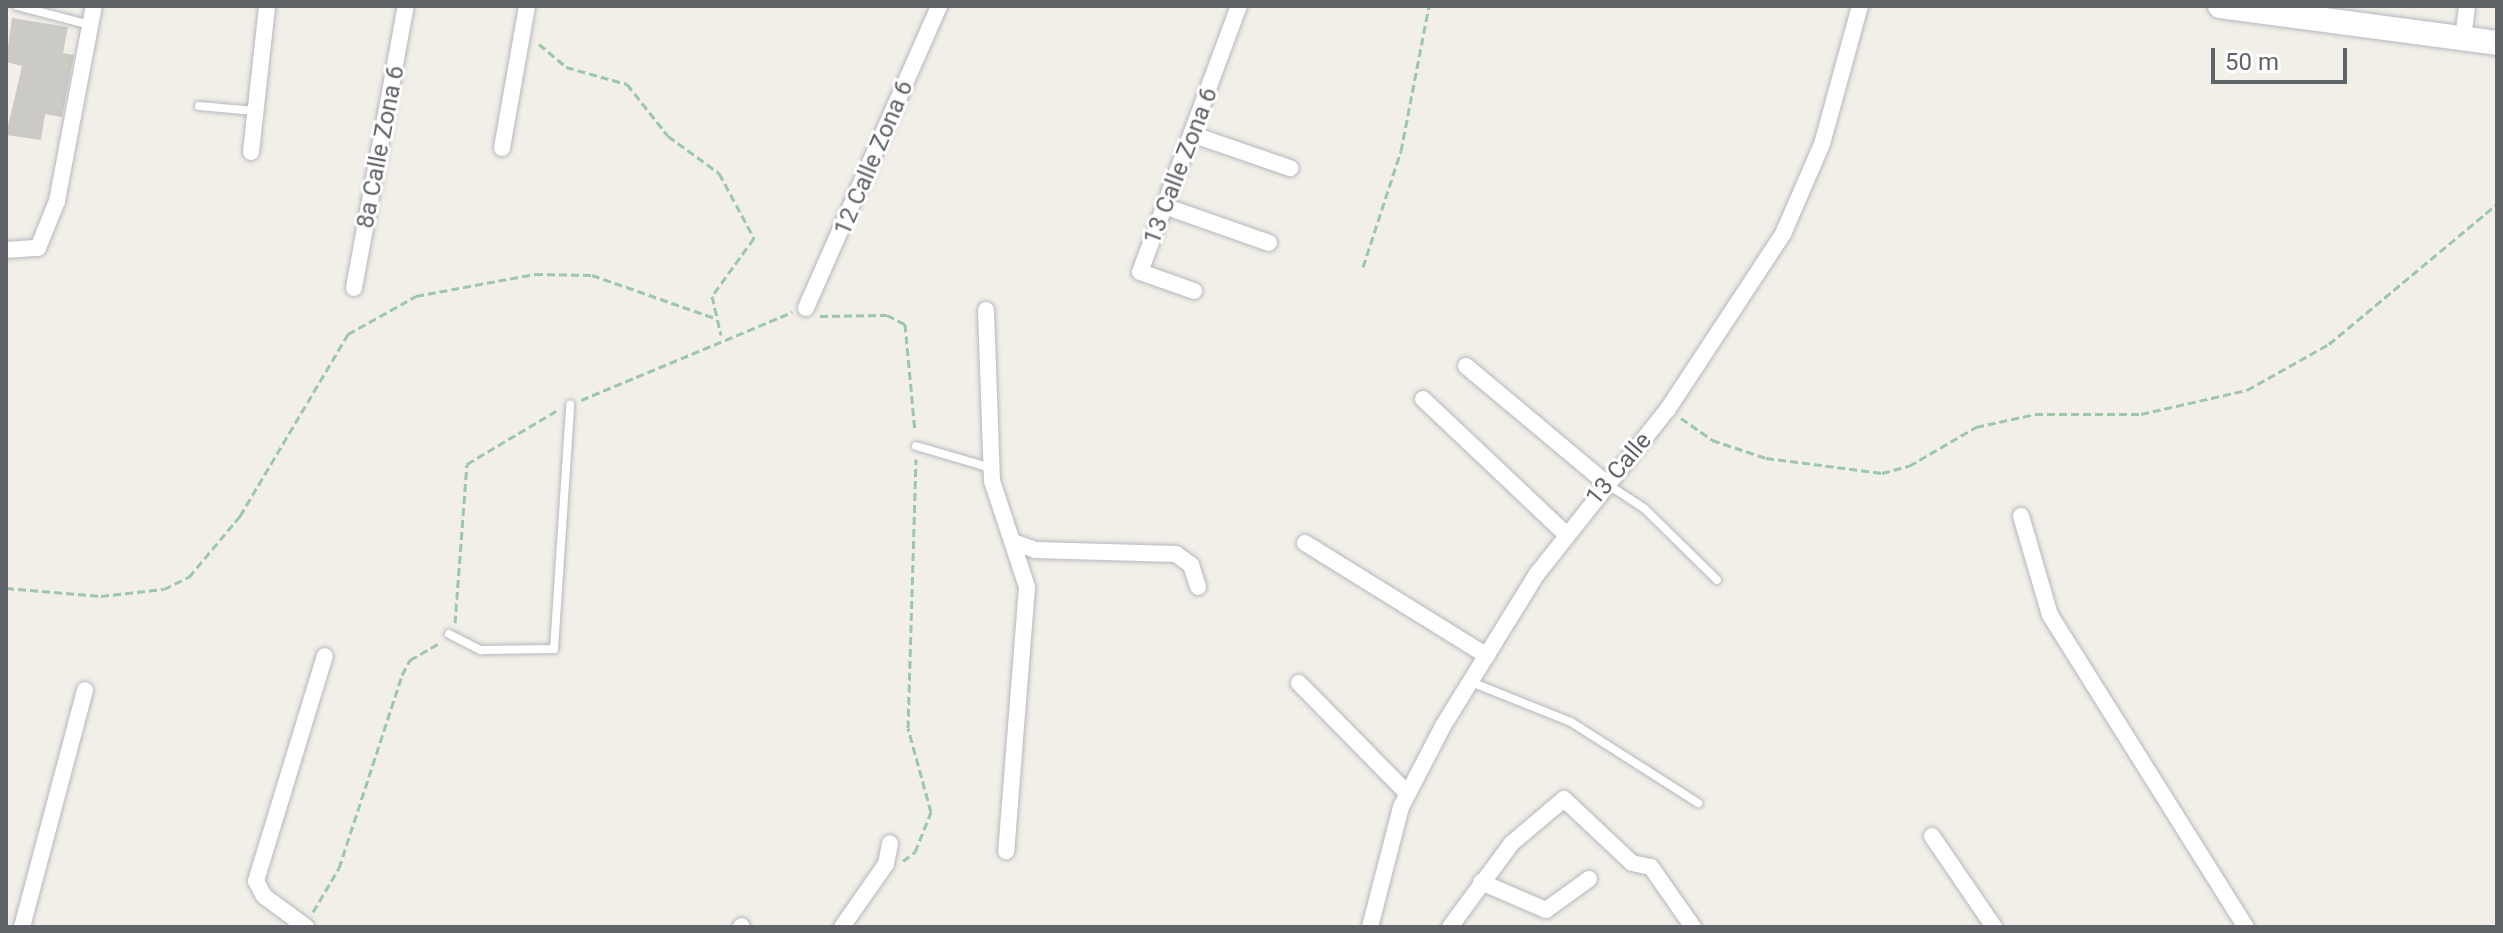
<!DOCTYPE html>
<style>
body{margin:0}
#map{position:relative;width:2503px;height:933px;overflow:hidden;background:#f1efe8;font-family:Roboto,sans-serif}
div>[style]{position:absolute}
[style*='--x']{left:calc(var(--x)*1px);top:calc(var(--y)*1px);width:calc(var(--w)*1px);rotate:calc(var(--a)*1deg)}
.building>*{inset:0;background:#cccac5}
.path>*{height:3px;margin-top:-1.5px;transform-origin:0;background:repeating-linear-gradient(90deg,#9cc7a9 0 8px,transparent 0 12px)}
.roads{filter:drop-shadow(0 0 2px #b5b8bc) drop-shadow(0 0 2px #b5b8bc)}
.lane>*{height:8px;margin:-4px;padding:0 4px;transform-origin:4px;border-radius:4px;background:#fff}
.street>*{height:16px;margin:-8px;padding:0 8px;transform-origin:8px;border-radius:8px;background:#fff}
.secondary>*{height:24px;margin:-12px;padding:0 12px;transform-origin:12px;border-radius:12px;background:#fff}
span{translate:-50% -50%;white-space:nowrap;text-align:center;line-height:1.15;-webkit-text-stroke:6px #fff;paint-order:stroke}
.street-label{font-size:24px;color:#5f6368}
.frame{position:absolute;inset:0;border:8px solid #5f6368;pointer-events:none}
.scale{position:absolute;left:2211px;top:48px;width:136px;height:36px;box-sizing:border-box;border:4px solid #5f6368;border-top:0;padding-left:10px;font-size:24px;line-height:28px;white-space:nowrap;color:#5f6368;-webkit-text-stroke:6px #fff;paint-order:stroke}
</style>
<div id="map">
<div class="building">
<i style="clip-path:polygon(12px 18px,68px 27px,63px 53px,74px 55px,62px 117px,45px 114px,41px 140px,6px 135px,22px 66px,6px 62px)"></i>
</div>
<div class="path">
<i style="--x:539;--y:44;--w:35;--a:40"></i>
<i style="--x:566;--y:67;--w:63;--a:15.6"></i>
<i style="--x:627;--y:84;--w:66;--a:51.7"></i>
<i style="--x:668;--y:136;--w:63;--a:36"></i>
<i style="--x:719;--y:173;--w:74;--a:61.7"></i>
<i style="--x:754;--y:238;--w:72;--a:125.9"></i>
<i style="--x:712;--y:296;--w:40;--a:77"></i>
<i style="--x:1363;--y:267;--w:122;--a:-71.9"></i>
<i style="--x:1401;--y:151;--w:148;--a:-79.1"></i>
<i style="--x:820;--y:316;--w:67;--a:-0.9"></i>
<i style="--x:887;--y:315;--w:20;--a:27"></i>
<i style="--x:905;--y:324;--w:108;--a:84.7"></i>
<i style="--x:581;--y:400;--w:229;--a:-22.6"></i>
<i style="--x:1681;--y:418;--w:38;--a:35"></i>
<i style="--x:1712;--y:440;--w:57;--a:18.4"></i>
<i style="--x:1766;--y:458;--w:117;--a:7.4"></i>
<i style="--x:1882;--y:473;--w:28;--a:-15"></i>
<i style="--x:1909;--y:466;--w:78;--a:-30.2"></i>
<i style="--x:1976;--y:427;--w:60;--a:-12.4"></i>
<i style="--x:2035;--y:414;--w:106;--a:0"></i>
<i style="--x:2141;--y:414;--w:109;--a:-12.8"></i>
<i style="--x:2247;--y:390;--w:94;--a:-29.3"></i>
<i style="--x:2329;--y:344;--w:219;--a:-39.8"></i>
<i style="--x:6;--y:588;--w:95;--a:4.8"></i>
<i style="--x:101;--y:596;--w:63;--a:-6.3"></i>
<i style="--x:164;--y:589;--w:28;--a:-26"></i>
<i style="--x:189;--y:577;--w:80;--a:-50.1"></i>
<i style="--x:240;--y:516;--w:212;--a:-59.3"></i>
<i style="--x:348;--y:334;--w:78;--a:-29.2"></i>
<i style="--x:416;--y:296;--w:121;--a:-10.5"></i>
<i style="--x:535;--y:274;--w:57;--a:1"></i>
<i style="--x:592;--y:275;--w:130;--a:19.3"></i>
<i style="--x:455;--y:623;--w:159;--a:-85.7"></i>
<i style="--x:467;--y:464;--w:104;--a:-30.8"></i>
<i style="--x:903;--y:861;--w:15;--a:-37"></i>
<i style="--x:915;--y:852;--w:43;--a:-68.2"></i>
<i style="--x:931;--y:812;--w:87;--a:-105.3"></i>
<i style="--x:908;--y:728;--w:269;--a:-88.3"></i>
<i style="--x:313;--y:912;--w:51;--a:-59.4"></i>
<i style="--x:339;--y:868;--w:203;--a:-71.9"></i>
<i style="--x:402;--y:675;--w:17;--a:-62"></i>
<i style="--x:410;--y:660;--w:36;--a:-30"></i>
<i style="--x:1817;--y:927;--w:1;--a:0"></i>
</div>
<div class="roads">
<div class="lane">
<i style="--x:17;--y:6;--w:75;--a:14.6"></i>
<i style="--x:199;--y:106;--w:56;--a:5.1"></i>
<i style="--x:916;--y:446;--w:78;--a:16.3"></i>
<i style="--x:1607;--y:484;--w:45;--a:33.3"></i>
<i style="--x:1645;--y:509;--w:101;--a:44.6"></i>
<i style="--x:449;--y:634;--w:36;--a:27"></i>
<i style="--x:481;--y:650;--w:73;--a:-0.8"></i>
<i style="--x:554;--y:649;--w:245;--a:-86.2"></i>
<i style="--x:1471;--y:682;--w:108;--a:21.8"></i>
<i style="--x:1571;--y:722;--w:151;--a:32.5"></i>
</div>
<div class="street">
<i style="--x:2463;--y:39;--w:33;--a:-83"></i>
<i style="--x:1194;--y:135;--w:102;--a:19"></i>
<i style="--x:502;--y:148;--w:144;--a:-80"></i>
<i style="--x:251;--y:152;--w:147;--a:-83.7"></i>
<i style="--x:1167;--y:207;--w:108;--a:19.4"></i>
<i style="--x:6;--y:250;--w:32;--a:-4"></i>
<i style="--x:38;--y:248;--w:51;--a:-68"></i>
<i style="--x:57;--y:201;--w:198;--a:-79.3"></i>
<i style="--x:354;--y:288;--w:287;--a:-79.6"></i>
<i style="--x:1194;--y:291;--w:57;--a:-160.6"></i>
<i style="--x:1140;--y:272;--w:284;--a:-69.6"></i>
<i style="--x:806;--y:308;--w:330;--a:-66.2"></i>
<i style="--x:986;--y:310;--w:171;--a:88"></i>
<i style="--x:992;--y:481;--w:112;--a:71.7"></i>
<i style="--x:1027;--y:587;--w:265;--a:94.5"></i>
<i style="--x:1466;--y:366;--w:184;--a:39.9"></i>
<i style="--x:1423;--y:399;--w:197;--a:43.4"></i>
<i style="--x:2021;--y:516;--w:103;--a:73.7"></i>
<i style="--x:2050;--y:615;--w:368;--a:57.9"></i>
<i style="--x:1016;--y:543;--w:20;--a:20"></i>
<i style="--x:1035;--y:550;--w:141;--a:1.6"></i>
<i style="--x:1176;--y:554;--w:19;--a:36"></i>
<i style="--x:1191;--y:565;--w:23;--a:72"></i>
<i style="--x:1305;--y:543;--w:214;--a:31.8"></i>
<i style="--x:1299;--y:683;--w:154;--a:45.5"></i>
<i style="--x:1932;--y:836;--w:110;--a:55.7"></i>
<i style="--x:1481;--y:882;--w:71;--a:23.3"></i>
<i style="--x:1546;--y:910;--w:53;--a:-35.8"></i>
<i style="--x:22;--y:927;--w:245;--a:-75.1"></i>
<i style="--x:306;--y:927;--w:52;--a:-143.6"></i>
<i style="--x:264;--y:896;--w:17;--a:-118"></i>
<i style="--x:256;--y:881;--w:235;--a:-73"></i>
<i style="--x:741;--y:927;--w:1;--a:-45"></i>
<i style="--x:842;--y:927;--w:77;--a:-55.1"></i>
<i style="--x:886;--y:864;--w:21;--a:-79"></i>
<i style="--x:1370;--y:927;--w:124;--a:-75.5"></i>
<i style="--x:1401;--y:807;--w:91;--a:-62.6"></i>
<i style="--x:1443;--y:726;--w:179;--a:-58.3"></i>
<i style="--x:1537;--y:574;--w:211;--a:-51.6"></i>
<i style="--x:1668;--y:409;--w:209;--a:-56.7"></i>
<i style="--x:1783;--y:234;--w:98;--a:-66.6"></i>
<i style="--x:1822;--y:144;--w:143;--a:-74.6"></i>
<i style="--x:1450;--y:927;--w:104;--a:-53.6"></i>
<i style="--x:1512;--y:843;--w:68;--a:-40.2"></i>
<i style="--x:1564;--y:799;--w:93;--a:43.3"></i>
<i style="--x:1632;--y:863;--w:19;--a:12"></i>
<i style="--x:1651;--y:867;--w:73;--a:55"></i>
</div>
<div class="secondary">
<i style="--x:2220;--y:6;--w:279;--a:7.6"></i>
</div>
</div>
<div class="street-label">
<span style="left:381px;top:147px;rotate:-79deg">8a Calle Zona 6</span>
<span style="left:874px;top:158px;rotate:-67deg">12 Calle Zona 6</span>
<span style="left:1181px;top:166px;rotate:-69deg">13 Calle Zona 6</span>
<span style="left:1619px;top:469px;rotate:-50deg">13 Calle</span>
</div>
<div class="frame"></div>
<div class="scale">50 m</div>
</div>
